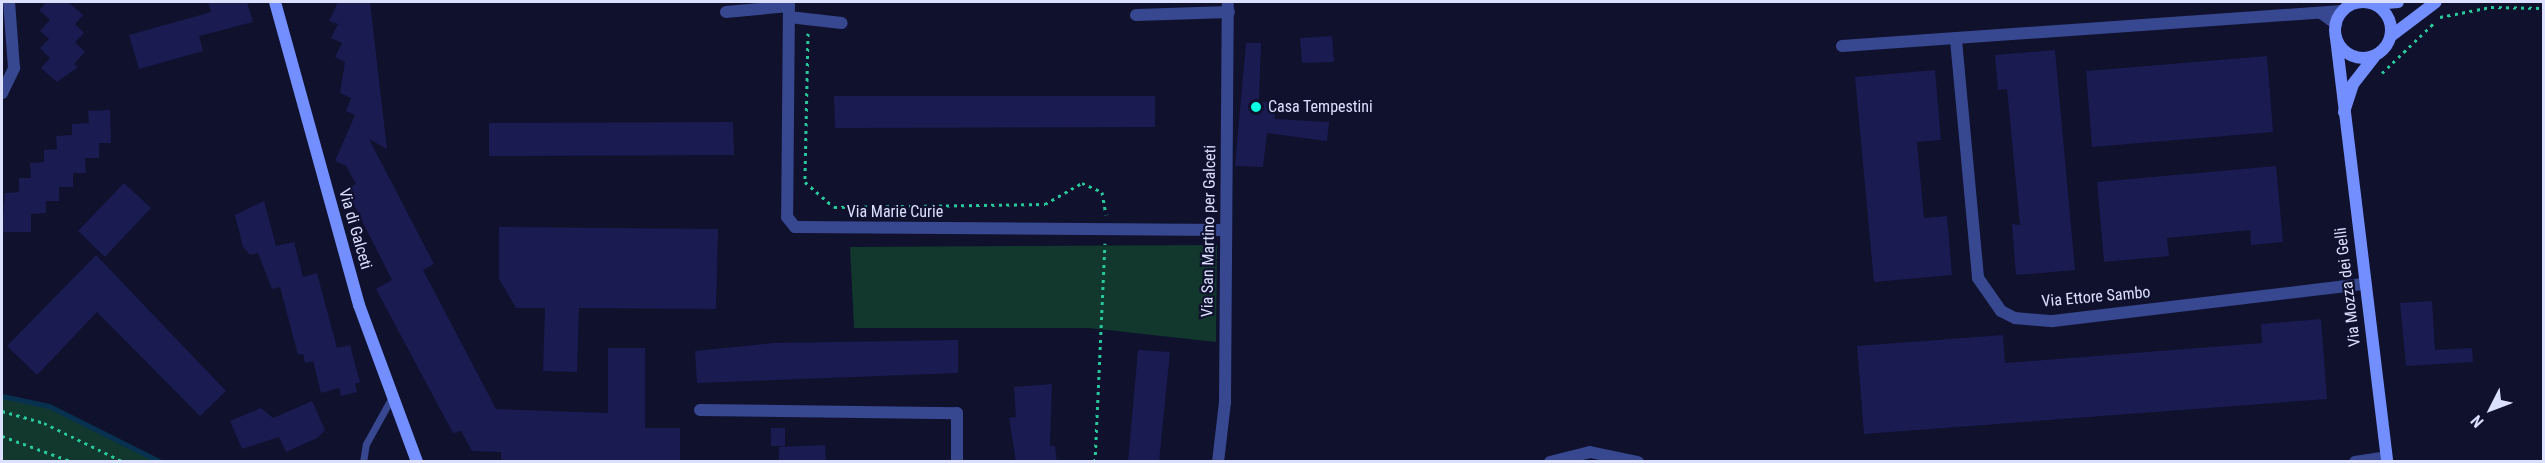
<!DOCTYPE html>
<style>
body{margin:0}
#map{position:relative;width:2545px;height:463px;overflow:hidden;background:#0f112d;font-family:"Roboto Condensed",sans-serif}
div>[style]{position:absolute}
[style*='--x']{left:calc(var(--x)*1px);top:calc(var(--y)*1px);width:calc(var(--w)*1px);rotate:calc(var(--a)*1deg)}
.green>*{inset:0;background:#12382e}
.stream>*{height:5px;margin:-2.5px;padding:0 2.5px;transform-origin:2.5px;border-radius:2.5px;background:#07314f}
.building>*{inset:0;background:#1a1b50}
.path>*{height:3px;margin-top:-1.5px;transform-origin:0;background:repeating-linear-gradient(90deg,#27c89b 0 3px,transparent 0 7.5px)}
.lane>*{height:7px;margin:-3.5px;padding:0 3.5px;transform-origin:3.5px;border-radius:3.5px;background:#374790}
.street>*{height:12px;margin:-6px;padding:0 6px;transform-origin:6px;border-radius:6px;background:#374790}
.secondary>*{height:12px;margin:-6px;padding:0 6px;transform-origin:6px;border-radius:6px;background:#738eff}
.secondary>.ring{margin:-6px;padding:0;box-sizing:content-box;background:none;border:12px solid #738eff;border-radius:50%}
.dots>*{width:16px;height:16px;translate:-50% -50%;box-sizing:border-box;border:3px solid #0f112d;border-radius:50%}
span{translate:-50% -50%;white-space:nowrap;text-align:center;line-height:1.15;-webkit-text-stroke:4.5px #0f112d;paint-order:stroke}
.poi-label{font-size:16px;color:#dce0ff}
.left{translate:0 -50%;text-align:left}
.street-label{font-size:16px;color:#dce0ff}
.frame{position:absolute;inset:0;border:3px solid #dce0ff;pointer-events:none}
.north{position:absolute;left:2461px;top:379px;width:60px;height:60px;-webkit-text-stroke:4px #0f112d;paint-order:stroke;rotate:228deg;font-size:16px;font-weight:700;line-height:24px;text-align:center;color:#dce0ff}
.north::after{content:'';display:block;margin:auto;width:21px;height:27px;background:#dce0ff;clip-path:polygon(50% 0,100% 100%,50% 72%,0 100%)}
</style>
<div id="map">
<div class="green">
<i style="clip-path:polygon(1217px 245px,1216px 342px,1089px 328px,854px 328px,850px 247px)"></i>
<i style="clip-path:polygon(2px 396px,49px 406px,161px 461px,2px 461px)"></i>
</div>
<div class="stream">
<i style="--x:2;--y:396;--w:48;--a:12"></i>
<i style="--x:49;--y:406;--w:125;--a:26.6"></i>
</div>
<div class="building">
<i style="clip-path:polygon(47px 2px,68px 2px,83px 15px,75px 24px,84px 33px,75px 42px,85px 52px,74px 64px,78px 67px,57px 82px,41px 68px,50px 58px,40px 48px,49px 39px,40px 31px,50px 20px,39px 10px)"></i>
<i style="clip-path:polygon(208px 2px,247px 2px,253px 22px,199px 36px,203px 51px,139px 69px,129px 35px,211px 12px)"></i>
<i style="clip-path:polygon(338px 2px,370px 2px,387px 149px,369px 139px,434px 264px,423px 270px,496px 409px,608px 413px,608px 348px,645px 348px,645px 428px,680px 428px,680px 462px,501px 461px,501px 452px,472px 451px,461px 431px,453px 433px,376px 289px,392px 280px,346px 189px,356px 184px,346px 166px,335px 161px,355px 115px,346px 111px,351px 98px,340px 93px,345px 62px,335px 57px,342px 43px,331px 38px,338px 24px,329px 21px)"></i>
<i style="clip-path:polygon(1332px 36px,1334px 62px,1302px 63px,1300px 38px)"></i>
<i style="clip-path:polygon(1246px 43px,1261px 43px,1259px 102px,1274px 102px,1275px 119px,1329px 122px,1327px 141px,1267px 133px,1263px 167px,1235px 166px)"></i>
<i style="clip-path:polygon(2055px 50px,2075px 270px,2016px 275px,2012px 224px,2020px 225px,2007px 89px,1998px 90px,1995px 55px)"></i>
<i style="clip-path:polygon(2267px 56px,2273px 132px,2092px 147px,2086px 71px)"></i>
<i style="clip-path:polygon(1935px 70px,1941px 140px,1917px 142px,1924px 218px,1947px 216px,1952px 275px,1874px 282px,1855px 77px)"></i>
<i style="clip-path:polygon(834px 96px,1155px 96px,1155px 127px,835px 128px)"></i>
<i style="clip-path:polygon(110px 110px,111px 143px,99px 143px,99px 158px,85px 158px,86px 173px,73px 173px,73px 187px,59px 187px,59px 201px,46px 201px,46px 213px,31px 214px,31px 232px,2px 232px,5px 193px,19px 192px,19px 178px,31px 178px,30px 163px,44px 162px,44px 150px,57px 149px,56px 136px,72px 135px,72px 124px,89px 123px,88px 111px)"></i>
<i style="clip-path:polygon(733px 122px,734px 155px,489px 156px,489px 123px)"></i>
<i style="clip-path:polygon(2276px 166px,2283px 242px,2251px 245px,2250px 230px,2167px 238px,2169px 256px,2104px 262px,2097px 182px)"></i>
<i style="clip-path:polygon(124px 183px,151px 208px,105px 257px,78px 231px)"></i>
<i style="clip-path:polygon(264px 201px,276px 246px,294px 242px,303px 277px,317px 273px,337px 348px,350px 345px,360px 382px,355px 384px,357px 392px,341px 396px,339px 388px,321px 393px,313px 361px,305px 363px,303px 354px,298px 355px,280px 287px,272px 289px,258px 253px,250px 255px,243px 247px,235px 215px)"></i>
<i style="clip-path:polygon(499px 227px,718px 229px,716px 309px,579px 308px,577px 372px,543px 371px,545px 308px,516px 308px,499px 279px)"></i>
<i style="clip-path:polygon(96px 255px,226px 391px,200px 416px,97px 312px,37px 375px,7px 346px)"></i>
<i style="clip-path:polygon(2432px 301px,2435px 350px,2472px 348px,2473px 362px,2406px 366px,2400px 303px)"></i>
<i style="clip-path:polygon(2321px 319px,2327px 399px,1864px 434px,1857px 346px,2003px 335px,2005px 363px,2262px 343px,2261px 324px)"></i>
<i style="clip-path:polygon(958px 340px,958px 373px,697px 383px,695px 351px,773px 343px)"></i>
<i style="clip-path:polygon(1138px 350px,1170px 352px,1159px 462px,1128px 462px)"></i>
<i style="clip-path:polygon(1052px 384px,1050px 446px,1055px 446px,1057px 462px,1016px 462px,1009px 418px,1016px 417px,1014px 387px)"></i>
<i style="clip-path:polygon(312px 401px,325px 430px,317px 438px,286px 452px,279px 437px,242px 449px,230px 421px,261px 408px,273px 418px)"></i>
<i style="clip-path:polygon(771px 428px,785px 428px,785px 446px,771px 446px)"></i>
<i style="clip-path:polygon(825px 445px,826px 462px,779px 462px,779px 447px)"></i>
</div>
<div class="path">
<i style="--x:2440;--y:17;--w:52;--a:-11.1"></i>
<i style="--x:2491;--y:7;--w:53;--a:1.1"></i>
<i style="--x:808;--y:33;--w:149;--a:91.2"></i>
<i style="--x:805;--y:182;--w:38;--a:41"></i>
<i style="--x:834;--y:207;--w:211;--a:-0.8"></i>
<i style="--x:1045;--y:204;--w:43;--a:-29.6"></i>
<i style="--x:1082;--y:183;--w:22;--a:24"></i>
<i style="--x:1102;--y:192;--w:23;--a:80"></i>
<i style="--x:2382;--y:73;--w:71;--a:-43.9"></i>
<i style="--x:2;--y:411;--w:44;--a:15.9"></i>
<i style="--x:44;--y:423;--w:89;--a:26"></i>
<i style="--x:2;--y:436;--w:76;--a:20.1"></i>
<i style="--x:1095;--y:462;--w:219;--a:-87.4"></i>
</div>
<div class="lane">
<i style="--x:363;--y:462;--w:18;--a:-81"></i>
<i style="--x:366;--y:444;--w:54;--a:-61"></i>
</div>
<div class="street">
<i style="--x:789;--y:2;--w:215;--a:90.5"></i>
<i style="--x:787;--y:217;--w:13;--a:51"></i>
<i style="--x:795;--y:227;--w:430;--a:0.4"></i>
<i style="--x:726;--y:12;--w:63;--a:-5.4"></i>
<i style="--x:2321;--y:13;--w:19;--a:36"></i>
<i style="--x:1136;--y:15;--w:93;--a:-1.8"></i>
<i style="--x:789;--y:17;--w:53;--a:6.5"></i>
<i style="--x:1956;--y:40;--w:239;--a:84.7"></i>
<i style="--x:1978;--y:278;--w:40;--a:55.1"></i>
<i style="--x:2001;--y:311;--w:16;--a:27"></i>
<i style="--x:2015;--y:318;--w:38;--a:5"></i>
<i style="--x:2053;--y:321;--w:314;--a:-6.8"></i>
<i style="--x:1842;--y:46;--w:501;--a:-4"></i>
<i style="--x:2;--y:93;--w:28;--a:-64"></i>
<i style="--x:14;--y:68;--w:66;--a:-94.3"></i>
<i style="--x:700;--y:410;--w:257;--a:0.7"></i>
<i style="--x:957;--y:413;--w:49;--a:90"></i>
<i style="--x:1218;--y:462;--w:60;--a:-83.3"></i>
<i style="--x:1225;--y:402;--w:400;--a:-89.6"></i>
<i style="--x:1550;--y:462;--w:41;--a:-14"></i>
<i style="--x:1590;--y:452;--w:49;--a:11.8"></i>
<i style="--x:2355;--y:462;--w:30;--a:-9"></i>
</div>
<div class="secondary">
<i class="ring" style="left:2335px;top:2px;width:44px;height:44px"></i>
<i style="--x:275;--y:2;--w:314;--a:74.5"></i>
<i style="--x:359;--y:305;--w:167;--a:69.7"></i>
<i style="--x:2376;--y:4;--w:22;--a:-5"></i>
<i style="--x:2391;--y:36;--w:56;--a:-37.1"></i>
<i style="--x:2336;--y:38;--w:427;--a:83.1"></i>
<i style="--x:2344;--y:112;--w:29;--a:-72"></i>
<i style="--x:2353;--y:84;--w:34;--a:-52"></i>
</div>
<div class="dots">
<i style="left:1256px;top:107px;background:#08ffe1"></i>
</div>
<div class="poi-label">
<span class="left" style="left:1268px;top:107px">Casa Tempestini</span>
</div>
<div class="street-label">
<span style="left:895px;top:212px">Via Marie Curie</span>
<span style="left:355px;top:229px;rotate:74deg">Via di Galceti</span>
<span style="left:1209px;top:231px;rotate:-89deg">Via San Martino per Galceti</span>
<span style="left:2348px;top:287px;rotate:-97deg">Via Mozza dei Gelli</span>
<span style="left:2096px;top:297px;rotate:-5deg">Via Ettore Sambo</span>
</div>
<div class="frame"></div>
<div class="north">N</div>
</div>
